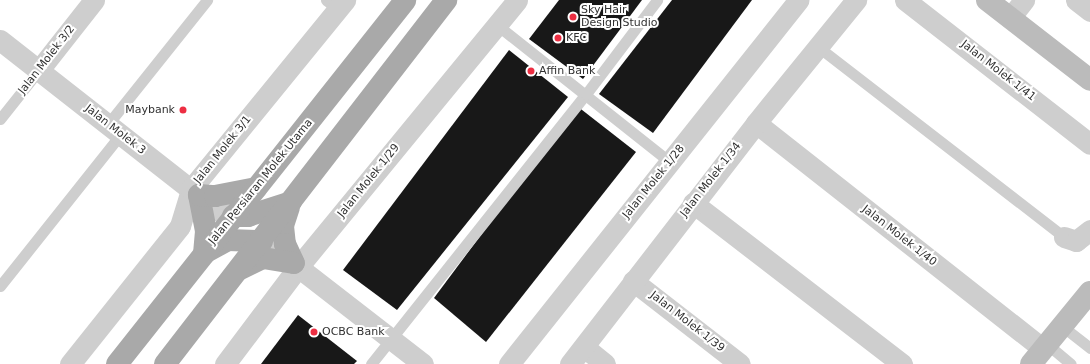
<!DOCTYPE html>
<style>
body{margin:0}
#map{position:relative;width:1090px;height:364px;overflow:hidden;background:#fff;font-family:"DejaVu Sans",sans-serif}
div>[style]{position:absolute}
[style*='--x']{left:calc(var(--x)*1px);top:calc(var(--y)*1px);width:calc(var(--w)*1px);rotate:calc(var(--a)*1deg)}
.building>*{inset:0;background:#181818}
.lane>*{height:11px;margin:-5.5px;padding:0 5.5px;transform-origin:5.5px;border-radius:5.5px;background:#cecece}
.street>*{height:21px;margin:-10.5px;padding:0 10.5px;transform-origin:10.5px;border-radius:10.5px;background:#cecece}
.secondary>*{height:22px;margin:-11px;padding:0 11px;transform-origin:11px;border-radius:11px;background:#bbb}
.primary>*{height:22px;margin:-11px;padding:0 11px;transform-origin:11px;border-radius:11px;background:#a9a9a9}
.dots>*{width:11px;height:11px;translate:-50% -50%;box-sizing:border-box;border:2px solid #fff;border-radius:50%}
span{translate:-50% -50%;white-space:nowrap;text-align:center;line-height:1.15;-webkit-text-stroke:4px #fff;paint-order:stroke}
.poi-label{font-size:11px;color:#313131}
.left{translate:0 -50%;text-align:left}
.right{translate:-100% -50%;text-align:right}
.street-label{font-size:11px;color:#313131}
</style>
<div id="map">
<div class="building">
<i style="clip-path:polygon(559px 0,642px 0,583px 79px,529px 39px)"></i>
<i style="clip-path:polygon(672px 0,752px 0,653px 133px,599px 94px)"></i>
<i style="clip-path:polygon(509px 50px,568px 97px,397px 310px,343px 270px)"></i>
<i style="clip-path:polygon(577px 106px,636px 152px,486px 342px,434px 298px)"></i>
<i style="clip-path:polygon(298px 315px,357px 361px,354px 364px,261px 364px)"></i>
</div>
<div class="lane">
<i style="--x:326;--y:0;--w:15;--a:37"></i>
<i style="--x:497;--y:25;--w:221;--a:38.4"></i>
<i style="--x:817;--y:46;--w:312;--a:37.7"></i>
<i style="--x:0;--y:119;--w:63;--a:-51.5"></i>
<i style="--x:108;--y:124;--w:159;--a:-51.4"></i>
<i style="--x:0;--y:286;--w:194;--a:-51.5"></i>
<i style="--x:1062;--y:326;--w:36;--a:38"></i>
<i style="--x:1047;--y:344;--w:31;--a:40"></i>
<i style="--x:371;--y:364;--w:345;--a:-51.5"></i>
<i style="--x:586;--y:94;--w:118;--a:-52.9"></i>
</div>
<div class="street">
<i style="--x:905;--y:0;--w:234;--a:37.9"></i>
<i style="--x:1076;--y:0;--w:18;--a:38"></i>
<i style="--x:1010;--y:18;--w:23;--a:-52"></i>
<i style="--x:0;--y:40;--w:276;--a:38.1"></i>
<i style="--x:217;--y:210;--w:17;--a:21"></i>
<i style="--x:39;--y:70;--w:89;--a:-51.8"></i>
<i style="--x:756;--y:123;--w:365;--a:38.2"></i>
<i style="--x:693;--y:203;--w:264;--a:37.6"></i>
<i style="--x:1064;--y:237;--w:13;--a:18"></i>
<i style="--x:1076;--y:241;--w:18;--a:-38"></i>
<i style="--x:262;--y:241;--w:11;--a:15"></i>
<i style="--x:273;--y:244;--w:34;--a:43"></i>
<i style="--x:298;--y:267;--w:158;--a:37.8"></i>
<i style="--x:633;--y:281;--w:135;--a:37.8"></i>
<i style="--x:584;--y:347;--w:27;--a:39"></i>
<i style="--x:70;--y:364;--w:176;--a:-51.4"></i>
<i style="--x:180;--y:226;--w:39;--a:-73"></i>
<i style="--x:191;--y:189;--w:244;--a:-50.8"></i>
<i style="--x:225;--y:364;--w:121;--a:-53"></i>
<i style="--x:298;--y:267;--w:345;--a:-50.6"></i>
<i style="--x:509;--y:364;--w:465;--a:-51.5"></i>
<i style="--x:570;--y:364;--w:304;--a:-52.3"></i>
<i style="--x:756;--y:123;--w:159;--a:-50.9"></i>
</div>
<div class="secondary">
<i style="--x:987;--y:0;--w:130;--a:37.8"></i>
<i style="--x:1031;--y:364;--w:93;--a:-50.7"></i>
</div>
<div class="primary">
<i style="--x:289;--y:207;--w:20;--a:108"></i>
<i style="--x:283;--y:226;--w:18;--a:84"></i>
<i style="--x:285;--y:244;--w:21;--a:65"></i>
<i style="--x:233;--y:216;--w:15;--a:0"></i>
<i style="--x:248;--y:216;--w:45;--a:-18"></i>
<i style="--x:208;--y:251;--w:23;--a:-29"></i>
<i style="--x:228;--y:240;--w:34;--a:2"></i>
<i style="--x:204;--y:254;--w:23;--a:-85"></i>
<i style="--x:206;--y:231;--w:37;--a:-101"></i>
<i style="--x:199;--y:195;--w:16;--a:4"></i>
<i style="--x:215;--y:196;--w:42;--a:-11"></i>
<i style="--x:240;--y:269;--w:25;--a:-26"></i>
<i style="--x:263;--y:258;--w:31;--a:9"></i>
<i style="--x:117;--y:364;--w:464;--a:-51.6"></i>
<i style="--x:165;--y:364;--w:460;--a:-52.3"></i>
</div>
<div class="dots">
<i style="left:573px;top:17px;background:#ed2e42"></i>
<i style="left:558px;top:38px;background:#ed2e42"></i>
<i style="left:531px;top:71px;background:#ed2e42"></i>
<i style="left:183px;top:110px;background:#ed2e42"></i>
<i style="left:314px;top:332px;background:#ed2e42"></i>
</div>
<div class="poi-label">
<span class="left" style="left:581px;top:17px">Sky Hair<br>Design Studio</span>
<span class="left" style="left:566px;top:38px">KFC</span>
<span class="left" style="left:539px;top:71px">Affin Bank</span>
<span class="right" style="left:175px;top:110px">Maybank</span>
<span class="left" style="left:322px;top:332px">OCBC Bank</span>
</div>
<div class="street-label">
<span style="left:47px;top:60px;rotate:-52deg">Jalan Molek 3/2</span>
<span style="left:998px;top:71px;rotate:38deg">Jalan Molek 1/41</span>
<span style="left:115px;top:130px;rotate:38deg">Jalan Molek 3</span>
<span style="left:223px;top:150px;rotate:-51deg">Jalan Molek 3/1</span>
<span style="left:711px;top:180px;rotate:-52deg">Jalan Molek 1/34</span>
<span style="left:369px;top:181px;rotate:-51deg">Jalan Molek 1/29</span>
<span style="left:261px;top:182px;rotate:-51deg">Jalan Persiaran Molek Utama</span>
<span style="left:654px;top:182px;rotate:-51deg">Jalan Molek 1/28</span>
<span style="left:899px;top:236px;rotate:38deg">Jalan Molek 1/40</span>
<span style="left:687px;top:322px;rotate:38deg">Jalan Molek 1/39</span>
</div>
</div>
